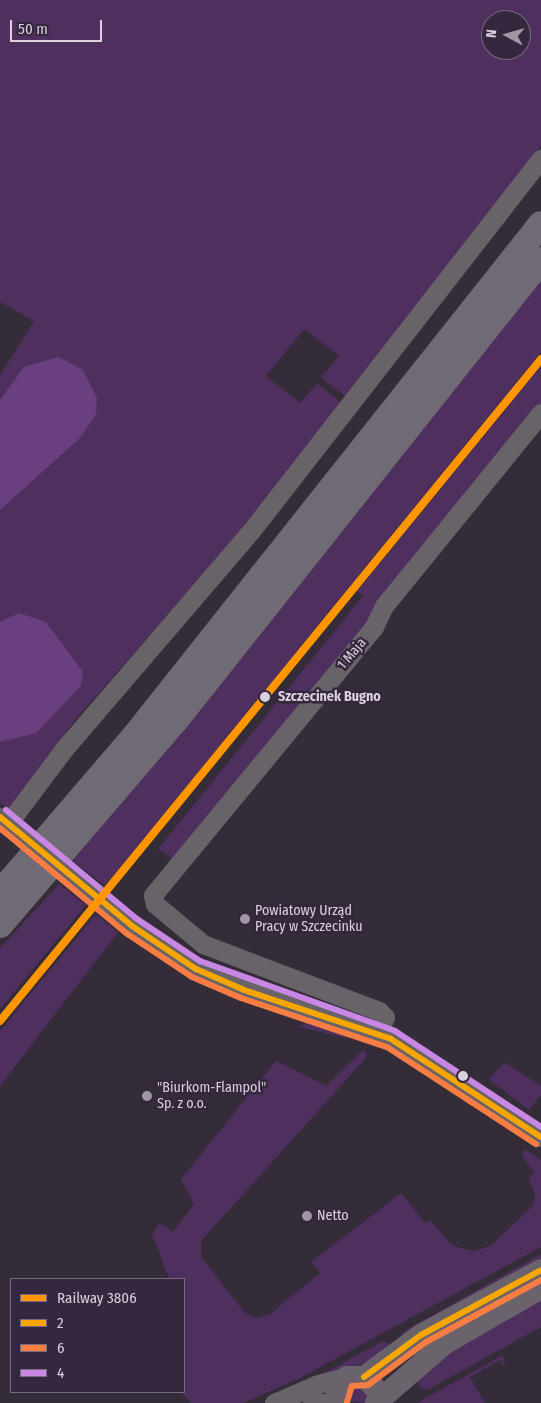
<!DOCTYPE html>
<meta charset="utf-8">
<style>
body{margin:0}
#map{position:relative;width:541px;height:1403px;overflow:hidden;background:#342c38;font-family:"Fira Sans Condensed",sans-serif}
div>[style]{position:absolute}
[style*='--x']{left:calc(var(--x)*1px);top:calc(var(--y)*1px);width:calc(var(--w)*1px);rotate:calc(var(--a)*1deg)}
.green>*{inset:0;background:#4e2f5e}
.forest>*{inset:0;background:#6a3f80}
.minor>*{height:19px;margin:-9.5px;padding:0 9.5px;transform-origin:9.5px;border-radius:9.5px;background:#676369}
.major>*{height:22px;margin:-11px;padding:0 11px;transform-origin:11px;border-radius:11px;background:#6a636c}
.highway>*{height:26px;margin:-13px;padding:0 13px;transform-origin:13px;border-radius:13px;background:#706a74}
.minor-bridge>*{height:19px;margin:-9.5px;padding:0 9.5px;transform-origin:9.5px;border-radius:9.5px;background:#676369}
.bus-1>*{height:6px;margin:-3px;padding:0 3px;transform-origin:3px;border-radius:3px;background:#f7a600}
.bus-2>*{height:6px;margin:-3px;padding:0 3px;transform-origin:3px;border-radius:3px;background:#f77d43}
.bus-3>*{height:6px;margin:-3px;padding:0 3px;transform-origin:3px;border-radius:3px;background:#c787e3}
.rail-1>*{height:8px;margin:-4px;padding:0 4px;transform-origin:4px;border-radius:4px;background:#ff9500}
.dots>*{width:14px;height:14px;translate:-50% -50%;box-sizing:border-box;border:2px solid #35273d;border-radius:50%}
span{translate:-50% -50%;white-space:nowrap;text-align:center;line-height:1.15;-webkit-text-stroke:5px #35273d;paint-order:stroke}
.street-label{font-size:14px;color:#dad1df}
.stop-label{font-size:14px;color:#dad1df;font-weight:700}
.left{translate:0 -50%;text-align:left}
.poi-label{font-size:14px;color:#dad1df}
.legend{position:absolute;left:10px;top:1278px;width:175px;height:115px;box-sizing:border-box;background:#35273d;border:1px solid #776b7e;margin:0;padding:6px 9px;list-style:none;font-size:15px;color:#dad1df}
.legend li{display:flex;align-items:center;gap:10px;height:25px}
.legend b{width:25px;border:1px solid #776b7e}
.north{position:absolute;left:481px;top:10px;width:50px;height:50px;box-sizing:border-box;background:#35273d;border:1px solid #776b7e;border-radius:50%;rotate:276deg;font-size:14px;font-weight:700;line-height:20px;text-align:center;color:#dad1df}
.north::after{content:'';display:block;margin:auto;width:18px;height:22px;background:#a097a5;clip-path:polygon(50% 0,100% 100%,50% 72%,0 100%)}
.scale{position:absolute;left:10px;top:20px;width:92px;height:22px;box-sizing:border-box;border:2px solid #dad1df;border-top:0;padding-left:6px;font-size:15px;line-height:18px;white-space:nowrap;color:#dad1df;-webkit-text-stroke:4px #35273d;paint-order:stroke}
</style>
<div id="map">
<div class="green">
<i style="clip-path:polygon(evenodd,0 0,541px 0,541px 146px,348px 398px,321px 378px,339px 356px,304px 329px,266px 376px,300px 403px,317px 383px,343px 404px,239px 533px,76px 719px,8px 809px,0 802px,0 375px,34px 321px,0 302px,0 0,491px 20px,521px 20px,521px 50px,491px 50px,491px 20px)"></i>
<i style="clip-path:polygon(541px 279px,541px 352px,105px 886px,73px 861px)"></i>
<i style="clip-path:polygon(541px 366px,541px 404px,176px 862px,158px 849px,363px 596px,357px 591px)"></i>
<i style="clip-path:polygon(59px 884px,86px 905px,0 1009px,0 948px)"></i>
<i style="clip-path:polygon(96px 914px,118px 932px,0 1086px,0 1031px)"></i>
<i style="clip-path:polygon(312px 1018px,342px 1031px,346px 1038px,299px 1027px)"></i>
<i style="clip-path:polygon(363px 1050px,367px 1053px,364px 1060px,201px 1241px,201px 1257px,245px 1313px,256px 1318px,269px 1315px,320px 1273px,311px 1262px,401px 1193px,425px 1223px,430px 1220px,453px 1246px,474px 1251px,490px 1246px,533px 1206px,535px 1193px,528px 1178px,535px 1173px,521px 1155px,525px 1149px,541px 1160px,541px 1247px,300px 1378px,243px 1403px,191px 1403px,181px 1392px,184px 1279px,169px 1279px,152px 1234px,160px 1223px,173px 1232px,194px 1204px,181px 1179px,276px 1061px,326px 1086px)"></i>
<i style="clip-path:polygon(504px 1062px,541px 1086px,541px 1095px,529px 1110px,489px 1079px)"></i>
<i style="clip-path:polygon(541px 1254px,541px 1262px,401px 1337px,401px 1333px)"></i>
<i style="clip-path:polygon(541px 1296px,541px 1327px,427px 1390px,420px 1387px,415px 1378px,427px 1367px)"></i>
<i style="clip-path:polygon(383px 1341px,394px 1346px,363px 1364px,309px 1381px)"></i>
<i style="clip-path:polygon(503px 1355px,505px 1368px,500px 1360px,470px 1377px,485px 1403px,417px 1403px)"></i>
<i style="clip-path:polygon(355px 1384px,368px 1395px,366px 1403px,347px 1401px,345px 1395px)"></i>
</div>
<div class="forest">
<i style="clip-path:polygon(58px 357px,82px 369px,97px 398px,96px 414px,81px 437px,0 510px,0 400px,24px 367px)"></i>
<i style="clip-path:polygon(19px 613px,46px 622px,83px 672px,81px 686px,36px 733px,0 742px,0 622px)"></i>
</div>
<div class="minor">
<i style="--x:0;--y:823;--w:19;--a:-32"></i>
<i style="--x:16;--y:813;--w:80;--a:-53.1"></i>
<i style="--x:64;--y:749;--w:287;--a:-49.4"></i>
<i style="--x:251;--y:531;--w:472;--a:-52.1"></i>
<i style="--x:109;--y:906;--w:63;--a:38.5"></i>
<i style="--x:158;--y:945;--w:63;--a:30.7"></i>
<i style="--x:212;--y:977;--w:189;--a:19.1"></i>
<i style="--x:391;--y:1039;--w:179;--a:33.2"></i>
<i style="--x:378;--y:1033;--w:17;--a:-66"></i>
<i style="--x:385;--y:1017;--w:8;--a:-135"></i>
<i style="--x:379;--y:1011;--w:188;--a:-159.2"></i>
<i style="--x:203;--y:944;--w:62;--a:-140.2"></i>
<i style="--x:155;--y:904;--w:9;--a:-103"></i>
<i style="--x:153;--y:895;--w:347;--a:-50.5"></i>
<i style="--x:374;--y:627;--w:23;--a:-65"></i>
<i style="--x:384;--y:606;--w:249;--a:-50.9"></i>
<i style="--x:274;--y:1403;--w:48;--a:-23.4"></i>
<i style="--x:318;--y:1384;--w:30;--a:-14"></i>
<i style="--x:312;--y:1403;--w:24;--a:0"></i>
</div>
<div class="major">
<i style="--x:364;--y:1377;--w:71;--a:-36.4"></i>
<i style="--x:421;--y:1335;--w:136;--a:-28.4"></i>
<i style="--x:338;--y:1403;--w:11;--a:-95"></i>
<i style="--x:337;--y:1392;--w:18;--a:-56"></i>
<i style="--x:347;--y:1377;--w:17;--a:0"></i>
<i style="--x:364;--y:1377;--w:14;--a:45"></i>
<i style="--x:376;--y:1403;--w:90;--a:-40.9"></i>
<i style="--x:444;--y:1344;--w:112;--a:-30"></i>
</div>
<div class="highway">
<i style="--x:0;--y:893;--w:204;--a:-49.4"></i>
<i style="--x:133;--y:738;--w:656;--a:-51.56"></i>
<i style="--x:0;--y:925;--w:270;--a:-49.4"></i>
<i style="--x:176;--y:720;--w:587;--a:-51.57"></i>
</div>
<div class="minor-bridge">
<i style="--x:0;--y:817;--w:141;--a:39.2"></i>
</div>
<div class="bus-1">
<i style="--x:0;--y:817;--w:171;--a:39.5"></i>
<i style="--x:132;--y:926;--w:77;--a:33.9"></i>
<i style="--x:196;--y:969;--w:52;--a:23.6"></i>
<i style="--x:244;--y:990;--w:155;--a:18.4"></i>
<i style="--x:391;--y:1039;--w:179;--a:33.2"></i>
<i style="--x:364;--y:1377;--w:71;--a:-36.4"></i>
<i style="--x:421;--y:1335;--w:136;--a:-28.4"></i>
</div>
<div class="bus-2">
<i style="--x:0;--y:828;--w:164;--a:39.8"></i>
<i style="--x:126;--y:933;--w:79;--a:33.7"></i>
<i style="--x:192;--y:977;--w:53;--a:23.2"></i>
<i style="--x:241;--y:998;--w:154;--a:18.6"></i>
<i style="--x:387;--y:1047;--w:178;--a:33.1"></i>
<i style="--x:347;--y:1402;--w:17;--a:-73"></i>
<i style="--x:352;--y:1386;--w:16;--a:-4"></i>
<i style="--x:368;--y:1385;--w:72;--a:-36.6"></i>
<i style="--x:426;--y:1342;--w:131;--a:-28.3"></i>
</div>
<div class="bus-3">
<i style="--x:6;--y:810;--w:170;--a:39.8"></i>
<i style="--x:137;--y:919;--w:76;--a:33.7"></i>
<i style="--x:200;--y:961;--w:207;--a:19.7"></i>
<i style="--x:395;--y:1031;--w:175;--a:33.3"></i>
</div>
<div class="rail-1">
<i style="--x:0;--y:1021;--w:855;--a:-50.74"></i>
</div>
<div class="dots">
<i style="left:265px;top:697px;background:#dad1df"></i>
<i style="left:245px;top:919px;background:#a097a5"></i>
<i style="left:463px;top:1076px;background:#dad1df"></i>
<i style="left:147px;top:1096px;background:#a097a5"></i>
<i style="left:307px;top:1216px;background:#a097a5"></i>
</div>
<div class="street-label">
<span style="left:352px;top:654px;rotate:-50deg">1 Maja</span>
</div>
<div class="stop-label">
<span class="left" style="left:278px;top:697px">Szczecinek Bugno</span>
</div>
<div class="poi-label">
<span class="left" style="left:255px;top:919px">Powiatowy Urząd<br>Pracy w Szczecinku</span>
<span class="left" style="left:157px;top:1096px">"Biurkom-Flampol"<br>Sp. z o.o.</span>
<span class="left" style="left:317px;top:1216px">Netto</span>
</div>
<ul class="legend">
<li><b style="height:6px;background:#ff9500"></b>Railway 3806</li>
<li><b style="height:6px;background:#f7a600"></b>2</li>
<li><b style="height:6px;background:#f77d43"></b>6</li>
<li><b style="height:6px;background:#c787e3"></b>4</li>
</ul>
<div class="north">N</div>
<div class="scale">50 m</div>
</div>
